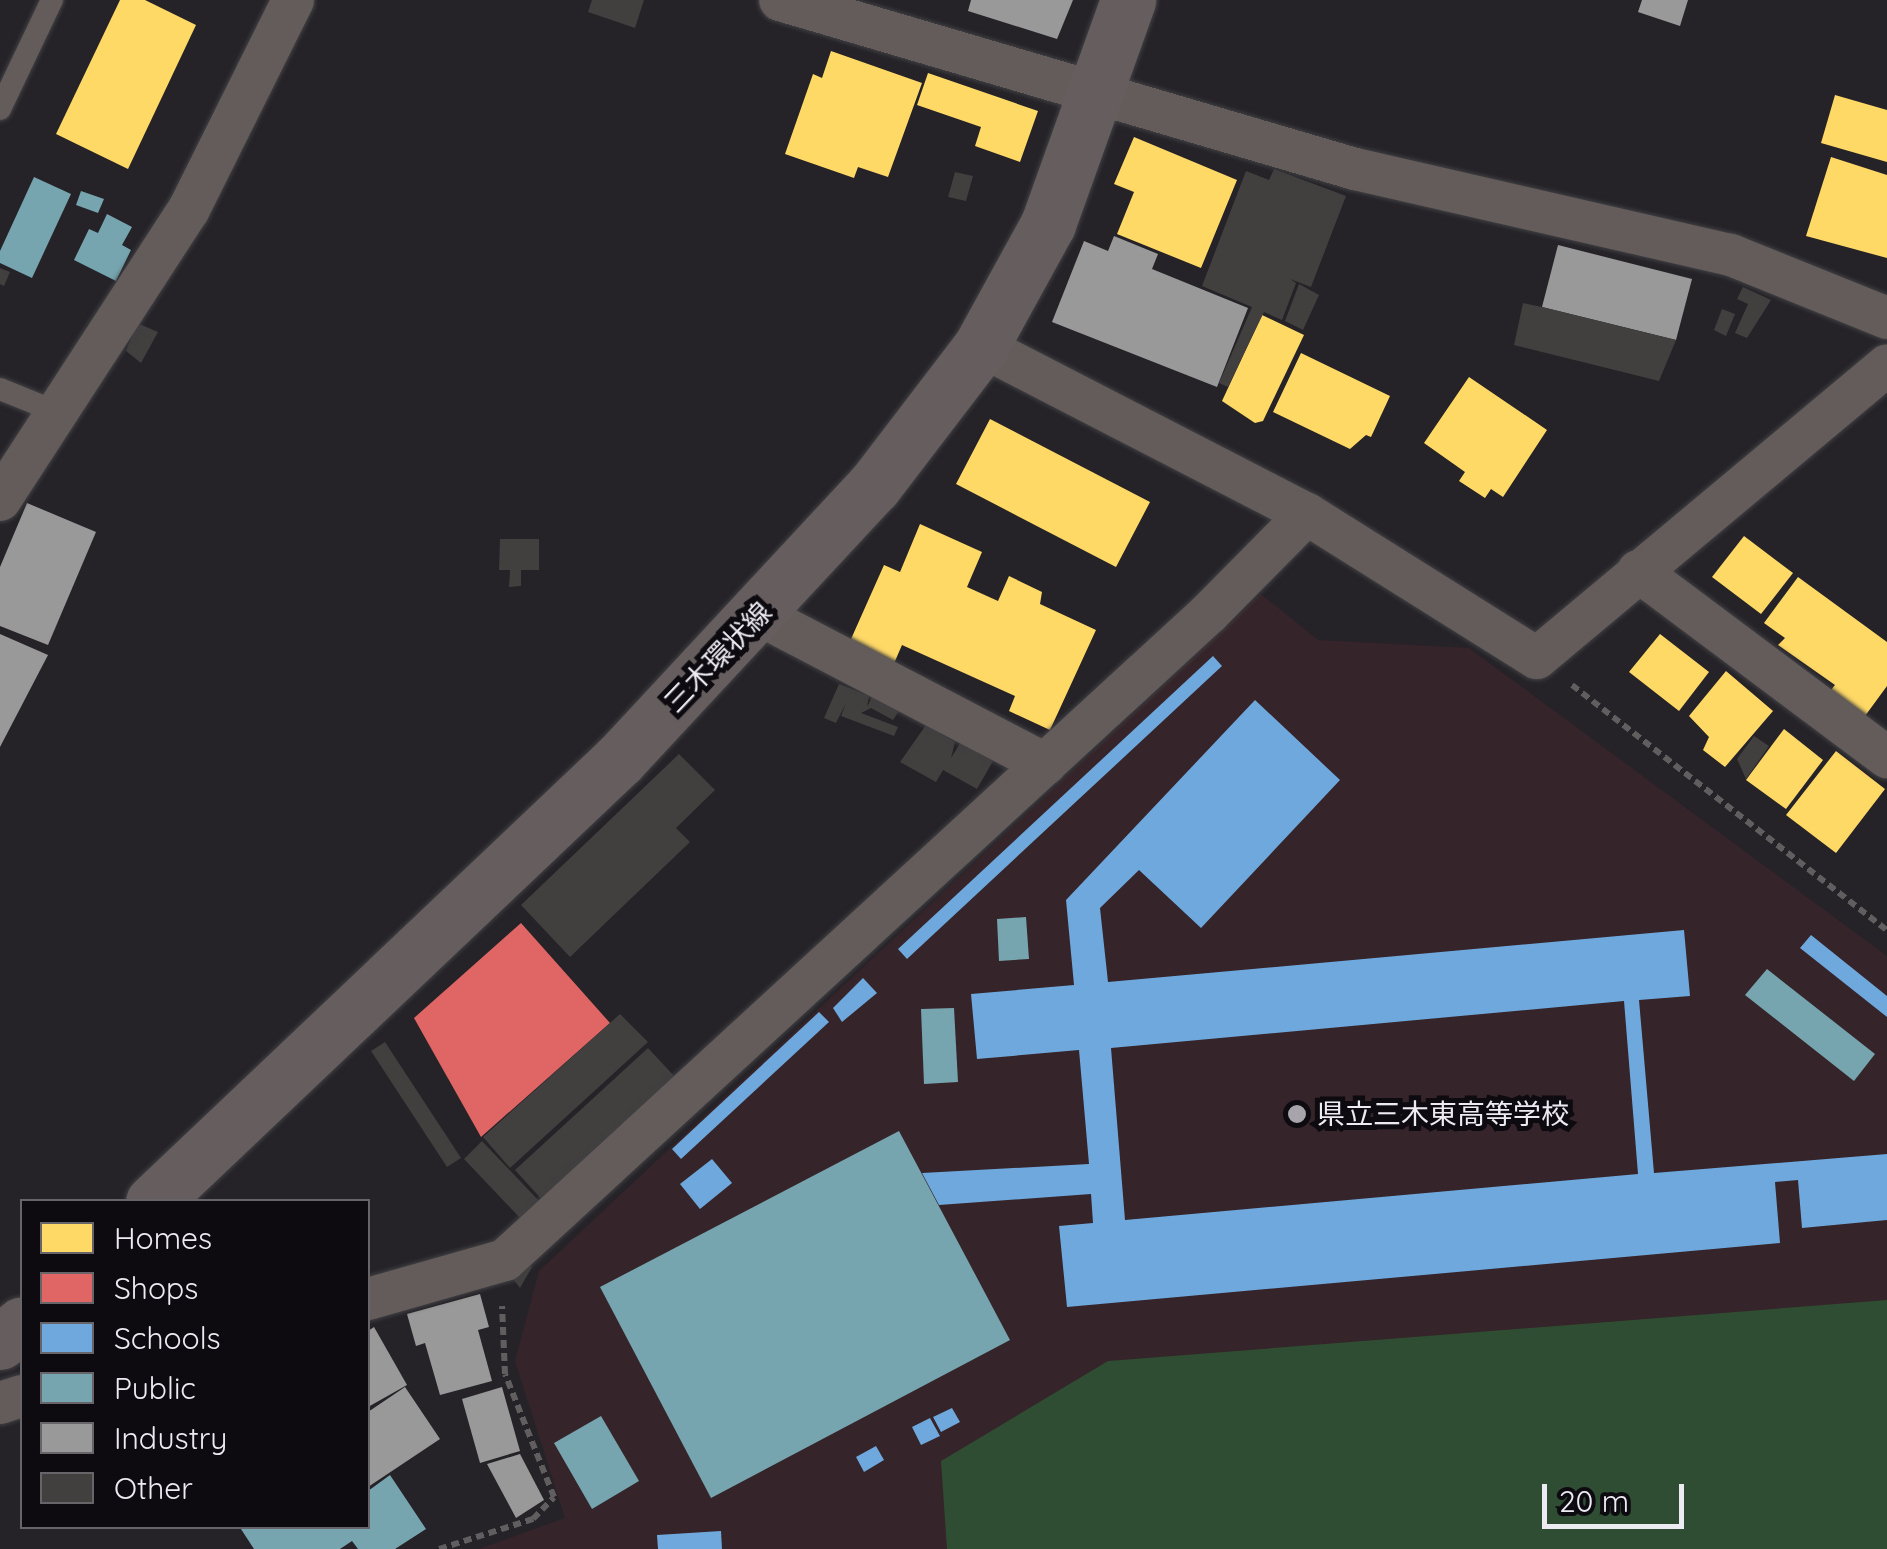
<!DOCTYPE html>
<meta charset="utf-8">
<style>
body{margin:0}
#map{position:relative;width:1887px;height:1549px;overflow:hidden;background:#252328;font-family:Quicksand,"Noto Sans JP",sans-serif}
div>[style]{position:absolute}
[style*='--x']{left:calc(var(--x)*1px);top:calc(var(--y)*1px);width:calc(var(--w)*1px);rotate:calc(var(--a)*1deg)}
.education>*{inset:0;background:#352429}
.green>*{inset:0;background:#2f4d32}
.homes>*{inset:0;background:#ffd966}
.shops>*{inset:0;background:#e06666}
.schools>*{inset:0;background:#6fa8dc}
.public>*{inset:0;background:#76a5af}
.industry>*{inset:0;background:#999}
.building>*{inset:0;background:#423f3f}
.path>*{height:6px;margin-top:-3px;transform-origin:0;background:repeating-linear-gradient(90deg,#615e5f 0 8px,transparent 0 13px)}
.roads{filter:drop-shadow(0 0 2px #414043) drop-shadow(0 0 2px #414043)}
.service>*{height:22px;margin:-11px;padding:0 11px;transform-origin:11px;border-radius:11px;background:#635c5a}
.minor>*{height:42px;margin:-21px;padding:0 21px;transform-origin:21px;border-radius:21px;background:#635c5a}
.secondary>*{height:55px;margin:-27.5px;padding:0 27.5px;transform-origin:27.5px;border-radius:27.5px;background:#665e5e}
.dots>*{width:28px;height:28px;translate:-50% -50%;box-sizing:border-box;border:5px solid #0d0b10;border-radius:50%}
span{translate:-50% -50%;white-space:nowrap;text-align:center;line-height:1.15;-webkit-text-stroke:10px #0d0b10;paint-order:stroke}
.street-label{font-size:28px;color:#edebf2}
.poi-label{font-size:28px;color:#edebf2}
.left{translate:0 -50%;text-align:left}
.legend{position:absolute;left:20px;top:1199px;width:350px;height:330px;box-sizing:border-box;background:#0d0b10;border:2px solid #67656a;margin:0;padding:12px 18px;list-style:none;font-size:30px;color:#edebf2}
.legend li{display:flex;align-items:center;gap:20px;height:50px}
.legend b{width:50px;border:2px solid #67656a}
.scale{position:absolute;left:1542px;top:1484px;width:142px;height:45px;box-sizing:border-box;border:5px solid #edebf2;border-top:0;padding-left:12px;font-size:30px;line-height:35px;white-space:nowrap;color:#edebf2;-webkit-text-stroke:8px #0d0b10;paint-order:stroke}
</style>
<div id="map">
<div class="education">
<i style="clip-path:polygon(1261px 594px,1318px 640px,1469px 648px,1887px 956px,1887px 1549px,479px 1549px,565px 1518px,515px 1361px,539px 1271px)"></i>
</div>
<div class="green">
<i style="clip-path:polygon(1887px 1300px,1887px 1549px,947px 1549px,941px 1461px,1108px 1361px)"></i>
</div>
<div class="homes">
<i style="clip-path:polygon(120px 0,145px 0,196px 25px,128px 169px,56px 134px)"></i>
<i style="clip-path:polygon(831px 51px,922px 83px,888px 177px,858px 167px,854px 178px,785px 154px,813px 74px,822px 78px)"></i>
<i style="clip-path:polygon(928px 73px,1038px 111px,1020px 162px,975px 146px,981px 127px,917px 105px)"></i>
<i style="clip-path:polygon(1835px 95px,1887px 110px,1887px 162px,1821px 143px)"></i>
<i style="clip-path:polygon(1134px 137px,1237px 180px,1201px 268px,1117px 234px,1134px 192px,1114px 184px)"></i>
<i style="clip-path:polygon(1831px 157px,1887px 175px,1887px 258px,1806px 236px)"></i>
<i style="clip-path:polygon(1262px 315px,1304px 335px,1263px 421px,1255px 423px,1222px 401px)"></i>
<i style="clip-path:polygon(1301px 353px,1390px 396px,1371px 437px,1366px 435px,1350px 449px,1273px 412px)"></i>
<i style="clip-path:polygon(1469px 377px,1547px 430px,1503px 497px,1491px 489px,1485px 498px,1459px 481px,1465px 472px,1424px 443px)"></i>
<i style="clip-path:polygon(990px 419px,1150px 502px,1116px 567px,956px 484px)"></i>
<i style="clip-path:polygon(920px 524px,982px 552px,967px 587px,998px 601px,1009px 576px,1042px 592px,1040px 604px,1096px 630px,1050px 730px,1009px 711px,1015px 696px,902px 645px,892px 668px,847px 648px,884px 565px,900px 572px)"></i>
<i style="clip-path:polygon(1744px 536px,1793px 573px,1761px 614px,1712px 577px)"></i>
<i style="clip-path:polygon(1798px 577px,1887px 642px,1887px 686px,1865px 716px,1830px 691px,1835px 685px,1778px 645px,1785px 638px,1764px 623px)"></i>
<i style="clip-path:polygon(1660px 634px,1709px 672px,1679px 711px,1629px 672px)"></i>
<i style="clip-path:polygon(1726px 671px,1773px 711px,1725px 767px,1703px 750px,1709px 737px,1689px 716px)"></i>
<i style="clip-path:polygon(1784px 729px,1823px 760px,1786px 809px,1746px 780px)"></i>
<i style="clip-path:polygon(1836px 751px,1885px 789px,1836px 853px,1786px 815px)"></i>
</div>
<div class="shops">
<i style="clip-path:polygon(521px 923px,610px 1023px,481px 1137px,414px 1018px)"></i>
</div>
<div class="schools">
<i style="clip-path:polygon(1213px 656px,1222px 666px,907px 959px,898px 949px)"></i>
<i style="clip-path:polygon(evenodd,1255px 700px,1340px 780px,1201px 928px,1139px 870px,1100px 908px,1108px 982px,1684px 930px,1690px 996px,1639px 1000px,1654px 1173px,1887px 1154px,1887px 1220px,1802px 1228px,1798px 1180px,1775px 1182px,1780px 1243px,1067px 1307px,1059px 1226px,1093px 1223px,1091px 1194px,939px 1205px,922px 1173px,1089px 1164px,1079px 1050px,977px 1059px,971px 994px,1074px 985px,1066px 900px,1255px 700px,1624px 1001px,1638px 1174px,1125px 1220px,1111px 1048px,1624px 1001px)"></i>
<i style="clip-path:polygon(1811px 935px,1887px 996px,1887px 1017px,1800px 948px)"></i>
<i style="clip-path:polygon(863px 978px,877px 993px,842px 1022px,833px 1008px)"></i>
<i style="clip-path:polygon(819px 1012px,829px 1022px,681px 1159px,672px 1149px)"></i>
<i style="clip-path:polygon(712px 1159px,732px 1183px,700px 1209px,680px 1184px)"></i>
<i style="clip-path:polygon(952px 1408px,960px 1422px,941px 1432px,933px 1417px)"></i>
<i style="clip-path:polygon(930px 1418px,940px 1436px,921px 1445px,912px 1427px)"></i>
<i style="clip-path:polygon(876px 1446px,884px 1460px,864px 1472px,856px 1457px)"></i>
<i style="clip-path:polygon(721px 1531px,722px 1549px,658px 1549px,657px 1535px)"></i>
</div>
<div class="public">
<i style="clip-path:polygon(34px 177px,71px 194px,32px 278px,0 263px,0 251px)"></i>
<i style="clip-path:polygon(81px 191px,104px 199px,98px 213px,76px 205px)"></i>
<i style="clip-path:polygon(107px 214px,132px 227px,122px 245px,131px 250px,116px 281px,74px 260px,89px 229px,98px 233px)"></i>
<i style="clip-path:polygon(1026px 917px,1029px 959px,999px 961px,997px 919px)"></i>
<i style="clip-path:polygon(1767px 969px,1875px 1054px,1854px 1081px,1745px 995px)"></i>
<i style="clip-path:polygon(954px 1008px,958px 1082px,924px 1084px,921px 1009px)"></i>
<i style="clip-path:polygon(899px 1131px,1010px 1340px,711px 1498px,600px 1287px)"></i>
<i style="clip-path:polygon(601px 1416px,639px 1481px,592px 1509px,554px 1443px)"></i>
<i style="clip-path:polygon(390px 1475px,426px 1529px,395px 1549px,358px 1549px,352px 1541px,340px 1549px,254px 1549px,239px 1526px,368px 1526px,368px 1491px)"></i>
</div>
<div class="industry">
<i style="clip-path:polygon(971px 0,1073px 0,1057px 39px,968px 11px)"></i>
<i style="clip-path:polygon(1642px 0,1688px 0,1680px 26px,1638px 12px)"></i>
<i style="clip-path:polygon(1114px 236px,1158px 254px,1152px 269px,1248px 308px,1217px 387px,1052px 322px,1084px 241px,1108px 251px)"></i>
<i style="clip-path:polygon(1558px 245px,1692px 279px,1676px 340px,1542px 307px)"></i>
<i style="clip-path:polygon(27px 503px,96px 532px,48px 645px,0 626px,0 567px)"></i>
<i style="clip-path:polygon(0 634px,48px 655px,0 747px)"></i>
<i style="clip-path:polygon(480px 1294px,489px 1327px,478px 1330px,492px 1381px,440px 1395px,425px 1343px,416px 1346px,407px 1314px)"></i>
<i style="clip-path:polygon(374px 1327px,407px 1385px,368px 1407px,368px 1331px)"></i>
<i style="clip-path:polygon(405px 1387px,440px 1439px,368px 1487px,368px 1412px)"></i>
<i style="clip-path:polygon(502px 1387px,520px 1451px,480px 1463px,462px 1399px)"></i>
<i style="clip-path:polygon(520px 1454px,544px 1500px,516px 1518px,487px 1464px)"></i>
</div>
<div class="building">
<i style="clip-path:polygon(592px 0,644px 0,635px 28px,588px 12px)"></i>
<i style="clip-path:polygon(1274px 169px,1346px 196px,1311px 287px,1290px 279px,1296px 283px,1282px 320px,1264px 312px,1228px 387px,1219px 383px,1252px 307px,1202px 286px,1246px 171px,1269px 180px)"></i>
<i style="clip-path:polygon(955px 172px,973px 176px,966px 201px,948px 197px)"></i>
<i style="clip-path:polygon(0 268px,10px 272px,4px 286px,0 284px)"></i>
<i style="clip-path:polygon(1299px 284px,1319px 295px,1303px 330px,1285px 321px)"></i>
<i style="clip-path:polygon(1743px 287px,1771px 300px,1747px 338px,1735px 333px,1748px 304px,1737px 299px)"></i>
<i style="clip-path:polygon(1523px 303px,1542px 307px,1676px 340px,1659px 381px,1514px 345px)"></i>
<i style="clip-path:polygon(1722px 309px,1735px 314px,1726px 336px,1714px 330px)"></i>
<i style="clip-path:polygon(137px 323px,158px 332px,141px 363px,126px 351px)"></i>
<i style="clip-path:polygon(500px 539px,539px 539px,539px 570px,521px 570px,521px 586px,509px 587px,510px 570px,499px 570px)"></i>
<i style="clip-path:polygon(839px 684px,869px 696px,867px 707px,872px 697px,899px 711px,893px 720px,871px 708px,861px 713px,898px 727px,894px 736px,841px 716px,846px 703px,836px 723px,824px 718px)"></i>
<i style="clip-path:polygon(926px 725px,955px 742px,951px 758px,961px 742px,993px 761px,977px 789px,943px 770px,936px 782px,900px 762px)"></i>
<i style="clip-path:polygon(1754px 736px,1769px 746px,1746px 779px,1737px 759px)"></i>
<i style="clip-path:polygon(679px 754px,715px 790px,676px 828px,690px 842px,570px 957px,521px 905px)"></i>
<i style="clip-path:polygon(620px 1014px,648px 1042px,510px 1168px,483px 1137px)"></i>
<i style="clip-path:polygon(385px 1042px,461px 1158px,447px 1167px,371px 1051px)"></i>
<i style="clip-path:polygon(648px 1048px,676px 1078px,544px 1202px,515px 1170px)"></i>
<i style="clip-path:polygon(482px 1141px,539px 1201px,520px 1218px,464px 1159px)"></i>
<i style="clip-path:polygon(522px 1261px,532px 1267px,520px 1288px,507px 1271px)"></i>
</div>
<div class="path">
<i style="--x:1572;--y:685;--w:399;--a:37.9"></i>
<i style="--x:439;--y:1549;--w:99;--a:-17.7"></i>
<i style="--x:533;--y:1519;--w:30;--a:-46"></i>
<i style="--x:554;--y:1497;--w:132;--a:-111.7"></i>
<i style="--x:505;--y:1374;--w:68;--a:-92.5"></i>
</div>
<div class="roads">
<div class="service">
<i style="--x:0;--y:109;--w:121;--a:-64.5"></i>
<i style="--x:0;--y:389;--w:61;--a:22"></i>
</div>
<div class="minor">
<i style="--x:780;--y:0;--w:599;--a:16.38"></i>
<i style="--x:1355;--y:169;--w:386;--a:12.9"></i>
<i style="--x:1731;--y:255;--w:168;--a:22"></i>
<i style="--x:981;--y:346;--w:367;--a:27.3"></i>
<i style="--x:1307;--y:514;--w:271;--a:32.1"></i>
<i style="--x:1537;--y:658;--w:456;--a:-39.9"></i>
<i style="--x:0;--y:500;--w:347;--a:-57"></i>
<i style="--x:189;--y:209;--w:233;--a:-63.5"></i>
<i style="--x:1638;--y:571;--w:311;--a:36.8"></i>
<i style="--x:760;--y:615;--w:322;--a:27.6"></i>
<i style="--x:368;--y:1299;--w:142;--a:-15.9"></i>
<i style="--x:505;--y:1260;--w:956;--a:-42.58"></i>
<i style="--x:1209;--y:613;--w:139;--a:-45.3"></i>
<i style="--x:0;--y:1403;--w:23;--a:-18"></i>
</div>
<div class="secondary">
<i style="--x:153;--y:1202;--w:644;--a:-43.49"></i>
<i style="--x:620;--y:759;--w:373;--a:-47.1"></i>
<i style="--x:874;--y:486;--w:176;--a:-52.6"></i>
<i style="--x:981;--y:346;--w:139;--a:-61.2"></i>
<i style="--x:1048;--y:224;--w:238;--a:-70.3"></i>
<i style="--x:0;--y:1342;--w:28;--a:-39"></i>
</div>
</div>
<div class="dots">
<i style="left:1297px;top:1114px;background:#a7a5ab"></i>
</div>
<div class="street-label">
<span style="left:718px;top:657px;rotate:-46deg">三木環状線</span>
</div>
<div class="poi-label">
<span class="left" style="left:1317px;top:1114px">県立三木東高等学校</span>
</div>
<ul class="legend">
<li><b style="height:28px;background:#ffd966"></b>Homes</li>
<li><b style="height:28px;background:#e06666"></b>Shops</li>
<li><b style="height:28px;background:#6fa8dc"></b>Schools</li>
<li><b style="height:28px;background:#76a5af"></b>Public</li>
<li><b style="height:28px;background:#999"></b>Industry</li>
<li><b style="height:28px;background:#423f3f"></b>Other</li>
</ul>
<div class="scale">20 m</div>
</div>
